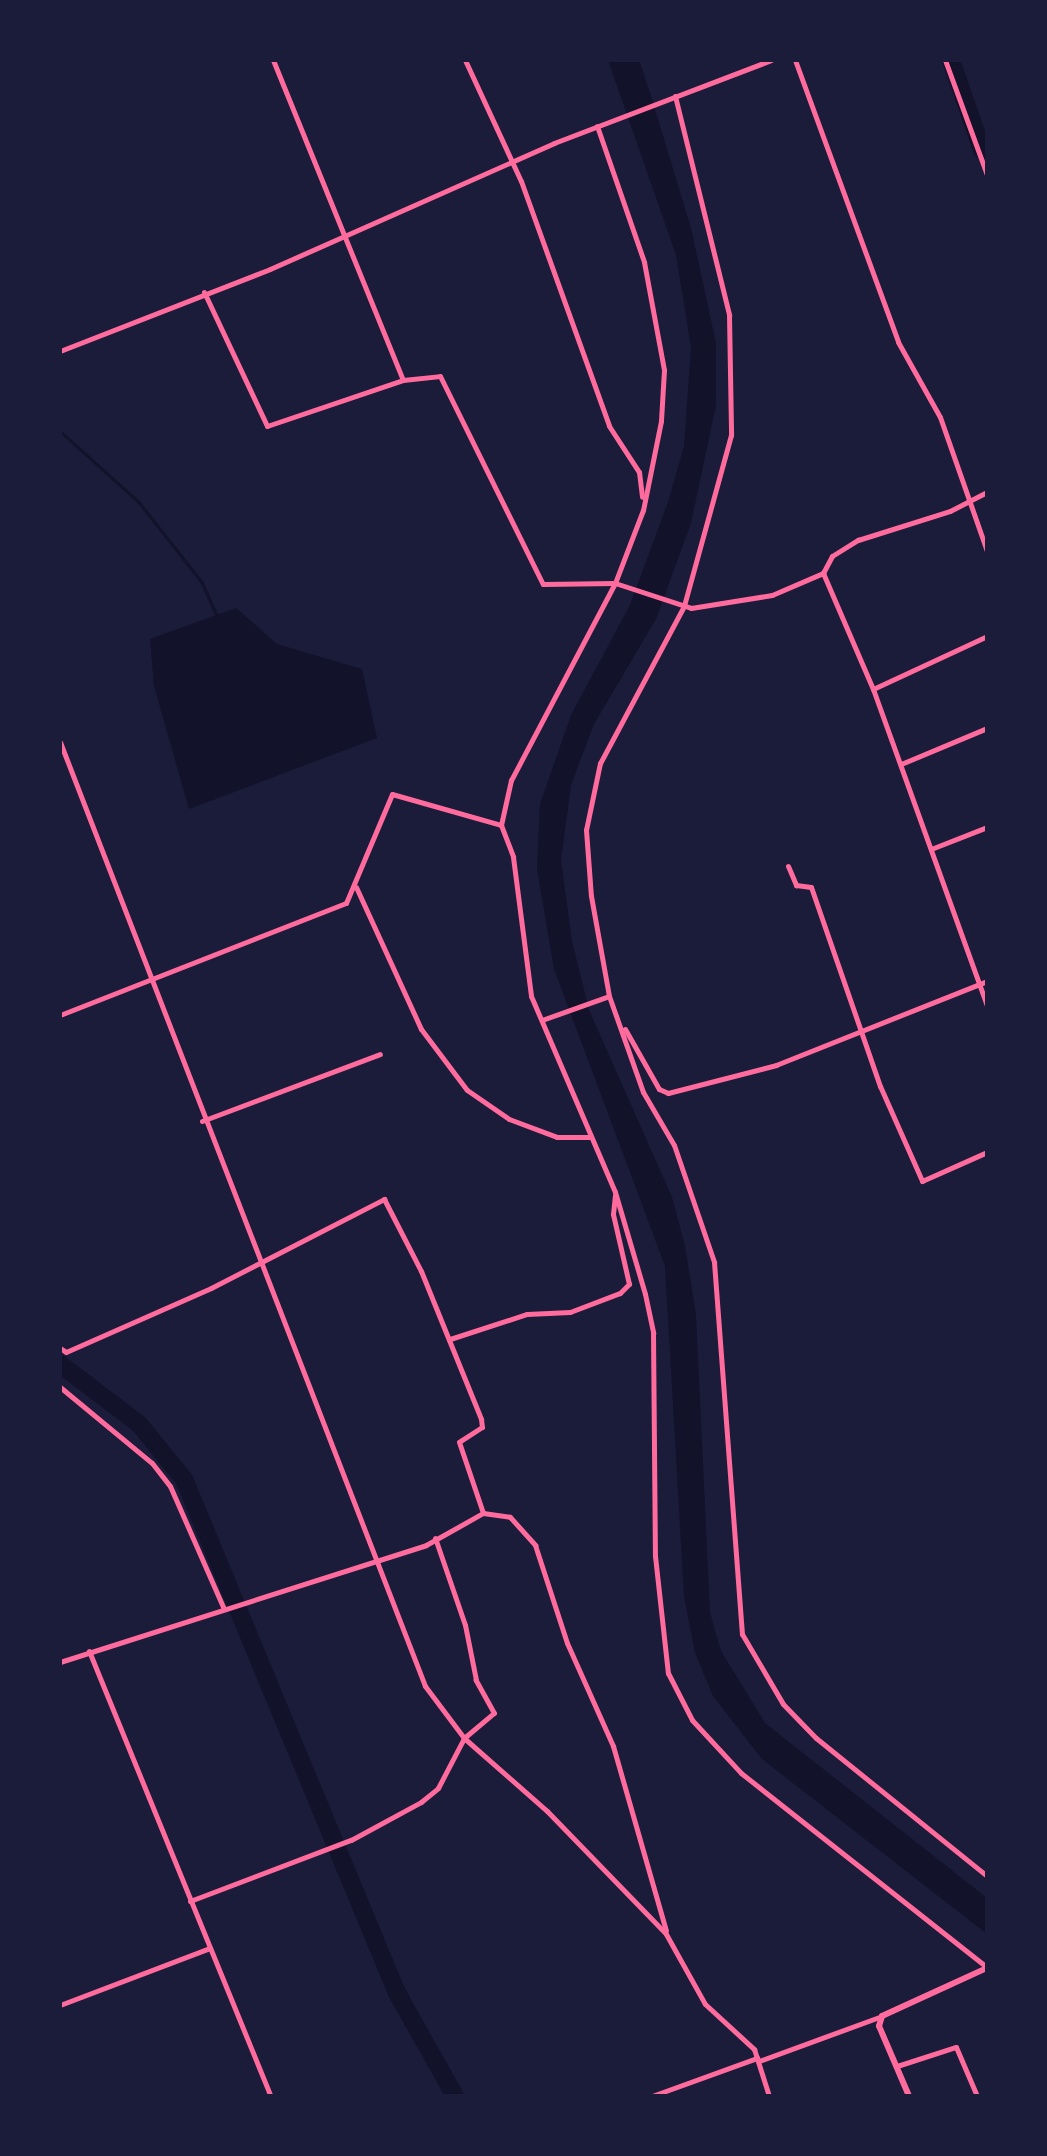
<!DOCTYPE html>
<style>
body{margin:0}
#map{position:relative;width:1047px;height:2156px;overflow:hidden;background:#1b1b3a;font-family:Cabin,sans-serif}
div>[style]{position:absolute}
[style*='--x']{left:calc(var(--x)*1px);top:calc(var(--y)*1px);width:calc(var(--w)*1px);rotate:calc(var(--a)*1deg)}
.water>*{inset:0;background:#12122b}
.stream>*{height:2.5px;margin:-1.25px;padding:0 1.25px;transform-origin:1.25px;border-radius:1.25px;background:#12122b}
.river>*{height:18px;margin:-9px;padding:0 9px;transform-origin:9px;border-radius:9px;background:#12122b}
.minor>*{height:5px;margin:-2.5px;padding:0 2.5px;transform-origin:2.5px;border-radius:2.5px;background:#ff6b9d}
.secondary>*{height:6px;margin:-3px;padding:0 3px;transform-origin:3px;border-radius:3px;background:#ff6b9d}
span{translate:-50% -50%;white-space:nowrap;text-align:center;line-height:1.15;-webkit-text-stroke:8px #1b1b3a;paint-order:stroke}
.frame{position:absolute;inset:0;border:62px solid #1b1b3a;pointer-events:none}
</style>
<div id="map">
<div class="water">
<i style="clip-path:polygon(608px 60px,639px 60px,651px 96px,691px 228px,716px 343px,716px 405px,691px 523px,656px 619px,594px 724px,571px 785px,561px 860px,572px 941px,589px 1010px,672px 1197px,685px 1246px,696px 1315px,710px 1613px,721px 1651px,765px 1723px,987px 1898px,987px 1934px,762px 1759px,713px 1696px,695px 1653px,684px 1596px,665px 1266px,554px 969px,537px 869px,540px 804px,571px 715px,630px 605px,668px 502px,684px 446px,691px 347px,676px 255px)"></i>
<i style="clip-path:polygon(236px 608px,277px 644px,362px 669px,377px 738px,189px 809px,154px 686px,150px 639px)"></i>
</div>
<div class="stream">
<i style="--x:60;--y:431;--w:106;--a:41.9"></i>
<i style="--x:139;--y:502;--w:102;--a:51.8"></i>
<i style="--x:202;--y:582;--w:36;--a:66"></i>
</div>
<div class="river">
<i style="--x:951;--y:60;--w:95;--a:71"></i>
<i style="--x:982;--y:150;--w:5;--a:-22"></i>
<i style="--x:60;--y:1364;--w:99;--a:37.2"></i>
<i style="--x:139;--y:1424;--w:71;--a:50.7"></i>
<i style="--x:184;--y:1479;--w:556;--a:67.49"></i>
<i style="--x:397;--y:1993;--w:118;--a:60.6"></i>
</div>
<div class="minor">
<i style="--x:273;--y:60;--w:345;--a:67.9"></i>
<i style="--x:465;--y:60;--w:133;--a:65.2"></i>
<i style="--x:521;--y:181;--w:260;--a:70.2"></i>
<i style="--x:609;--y:426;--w:55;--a:56.9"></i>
<i style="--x:639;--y:472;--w:25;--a:83"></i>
<i style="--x:795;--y:60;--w:300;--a:69.9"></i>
<i style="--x:898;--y:342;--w:86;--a:60.8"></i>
<i style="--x:940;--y:417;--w:142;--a:70.7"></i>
<i style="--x:945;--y:60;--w:122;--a:69.9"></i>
<i style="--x:675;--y:96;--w:226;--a:76.1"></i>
<i style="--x:729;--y:315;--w:120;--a:89"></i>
<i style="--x:731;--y:435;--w:177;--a:105.4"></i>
<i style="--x:684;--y:606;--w:178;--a:118.1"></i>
<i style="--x:600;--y:763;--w:68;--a:101.8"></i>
<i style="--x:586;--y:830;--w:66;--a:85.7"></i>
<i style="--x:591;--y:896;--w:102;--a:79.8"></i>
<i style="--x:609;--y:996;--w:102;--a:70.5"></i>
<i style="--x:643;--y:1092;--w:61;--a:59.7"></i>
<i style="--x:674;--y:1145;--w:124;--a:71.1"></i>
<i style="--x:714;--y:1262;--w:373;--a:85.7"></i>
<i style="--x:742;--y:1634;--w:81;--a:59.6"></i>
<i style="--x:783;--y:1704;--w:47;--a:45.9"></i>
<i style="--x:816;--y:1738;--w:220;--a:38.9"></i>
<i style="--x:597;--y:126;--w:144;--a:70.9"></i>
<i style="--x:644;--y:262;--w:110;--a:79.5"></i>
<i style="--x:664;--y:370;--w:51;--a:93.4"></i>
<i style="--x:661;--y:421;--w:91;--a:101.4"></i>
<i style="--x:643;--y:510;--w:78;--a:111"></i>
<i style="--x:615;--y:583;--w:223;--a:117.8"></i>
<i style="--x:511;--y:780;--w:46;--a:102.5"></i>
<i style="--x:501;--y:825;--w:34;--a:69"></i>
<i style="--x:513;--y:857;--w:140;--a:82.6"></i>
<i style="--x:531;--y:996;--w:213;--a:66.8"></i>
<i style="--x:615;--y:1192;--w:106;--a:73.6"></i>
<i style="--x:645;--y:1294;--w:40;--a:78"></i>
<i style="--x:653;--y:1333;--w:223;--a:89.5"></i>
<i style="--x:655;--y:1556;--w:118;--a:83.7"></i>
<i style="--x:668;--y:1673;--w:53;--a:62.9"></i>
<i style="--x:692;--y:1720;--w:72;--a:47.2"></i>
<i style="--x:741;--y:1773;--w:313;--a:38.3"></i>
<i style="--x:204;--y:292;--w:148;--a:64.8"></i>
<i style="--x:267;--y:426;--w:144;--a:-18.7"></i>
<i style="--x:403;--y:380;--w:37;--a:-6"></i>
<i style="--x:440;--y:376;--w:232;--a:63.7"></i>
<i style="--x:543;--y:584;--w:72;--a:-0.8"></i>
<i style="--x:615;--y:583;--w:80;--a:18.2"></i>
<i style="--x:691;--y:608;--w:82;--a:-9.1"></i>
<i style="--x:772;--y:595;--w:56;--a:-23.3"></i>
<i style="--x:823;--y:573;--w:19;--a:-62"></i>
<i style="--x:832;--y:556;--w:31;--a:-32"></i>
<i style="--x:858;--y:540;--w:96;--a:-17.5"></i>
<i style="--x:950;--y:511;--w:42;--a:-27.2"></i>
<i style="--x:60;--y:351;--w:225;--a:-21.3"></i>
<i style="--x:270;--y:269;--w:311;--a:-23.9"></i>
<i style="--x:554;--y:143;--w:232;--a:-20.9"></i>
<i style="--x:823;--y:573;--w:126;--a:66.7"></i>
<i style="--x:873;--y:689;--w:337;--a:70.2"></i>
<i style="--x:873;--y:689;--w:126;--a:-24.9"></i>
<i style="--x:60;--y:742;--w:1012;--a:68.86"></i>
<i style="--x:425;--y:1686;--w:65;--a:53.1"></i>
<i style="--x:464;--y:1738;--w:111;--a:41.3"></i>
<i style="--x:547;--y:1811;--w:171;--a:45.9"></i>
<i style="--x:666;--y:1934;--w:80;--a:60.9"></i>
<i style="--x:705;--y:2004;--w:67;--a:42.6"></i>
<i style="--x:754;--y:2049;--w:49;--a:72.3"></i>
<i style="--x:901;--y:764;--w:93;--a:-22.7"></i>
<i style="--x:931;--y:849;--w:60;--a:-21.4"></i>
<i style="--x:788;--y:866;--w:21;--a:67"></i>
<i style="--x:796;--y:885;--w:15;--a:8"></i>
<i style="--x:811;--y:887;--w:211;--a:70.9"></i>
<i style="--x:880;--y:1086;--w:104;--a:66.1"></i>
<i style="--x:922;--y:1181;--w:71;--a:-24"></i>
<i style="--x:356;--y:887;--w:156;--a:65.4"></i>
<i style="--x:421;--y:1029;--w:76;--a:53"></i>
<i style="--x:467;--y:1090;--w:51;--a:34.6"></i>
<i style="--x:509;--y:1119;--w:51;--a:20.6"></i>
<i style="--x:557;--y:1137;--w:32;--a:0"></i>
<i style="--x:60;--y:1015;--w:307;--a:-21.4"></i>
<i style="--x:346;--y:903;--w:118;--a:-67.1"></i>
<i style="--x:392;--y:794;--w:113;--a:15.9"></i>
<i style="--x:542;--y:1020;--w:71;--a:-19.7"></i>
<i style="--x:625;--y:1029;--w:69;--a:60.5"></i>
<i style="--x:659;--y:1089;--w:10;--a:24"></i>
<i style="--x:668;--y:1093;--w:112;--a:-14.5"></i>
<i style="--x:776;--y:1065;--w:227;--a:-21.7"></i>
<i style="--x:202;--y:1121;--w:190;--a:-20.6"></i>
<i style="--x:450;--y:1339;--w:81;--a:-18"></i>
<i style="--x:527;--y:1314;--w:43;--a:-2.7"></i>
<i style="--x:570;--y:1312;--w:53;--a:-20.8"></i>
<i style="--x:620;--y:1293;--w:13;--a:-45"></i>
<i style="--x:629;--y:1284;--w:72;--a:-102.9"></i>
<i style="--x:613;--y:1214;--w:19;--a:-84"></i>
<i style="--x:60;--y:1348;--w:7;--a:34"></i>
<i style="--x:66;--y:1352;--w:158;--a:-23.8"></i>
<i style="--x:211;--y:1288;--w:195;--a:-27.2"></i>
<i style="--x:384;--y:1199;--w:81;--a:62.8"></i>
<i style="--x:421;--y:1271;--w:160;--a:67.9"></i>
<i style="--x:481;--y:1419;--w:8;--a:83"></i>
<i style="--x:482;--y:1427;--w:27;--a:147"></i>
<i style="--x:459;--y:1442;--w:75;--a:71.3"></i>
<i style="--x:60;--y:1387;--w:119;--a:39.6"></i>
<i style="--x:152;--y:1463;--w:29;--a:52"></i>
<i style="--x:170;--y:1486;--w:134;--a:66.3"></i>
<i style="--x:89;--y:1651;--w:481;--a:67.8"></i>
<i style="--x:60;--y:1662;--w:384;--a:-17.7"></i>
<i style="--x:426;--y:1545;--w:65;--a:-29.3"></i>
<i style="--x:483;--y:1513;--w:27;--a:8"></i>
<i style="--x:510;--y:1517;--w:38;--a:48"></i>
<i style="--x:535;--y:1545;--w:103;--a:71.9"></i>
<i style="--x:567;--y:1643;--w:113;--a:65.9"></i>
<i style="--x:613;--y:1746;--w:192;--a:74"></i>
<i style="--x:190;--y:1901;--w:172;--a:-20.8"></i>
<i style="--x:351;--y:1840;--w:80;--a:-28.5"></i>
<i style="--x:421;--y:1802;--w:22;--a:-39"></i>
<i style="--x:438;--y:1788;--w:56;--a:-62.5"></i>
<i style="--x:464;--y:1738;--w:39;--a:-40"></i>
<i style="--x:494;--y:1713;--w:38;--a:-119"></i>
<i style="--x:476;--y:1680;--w:56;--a:-101.3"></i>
<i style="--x:465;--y:1625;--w:92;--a:-109"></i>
<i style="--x:60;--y:2005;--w:160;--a:-20.8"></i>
<i style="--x:759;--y:2061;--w:131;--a:-20.1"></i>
<i style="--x:897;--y:2066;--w:62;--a:-17.9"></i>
<i style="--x:956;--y:2047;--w:53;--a:66.8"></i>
<i style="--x:602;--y:2096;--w:15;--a:0"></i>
<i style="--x:652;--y:2096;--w:112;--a:-19.9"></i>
</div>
<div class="secondary">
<i style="--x:909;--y:2096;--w:76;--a:-113.2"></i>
<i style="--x:879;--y:2026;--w:10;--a:-73"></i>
<i style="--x:882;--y:2016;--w:115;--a:-24.6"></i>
</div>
<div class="frame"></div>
</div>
